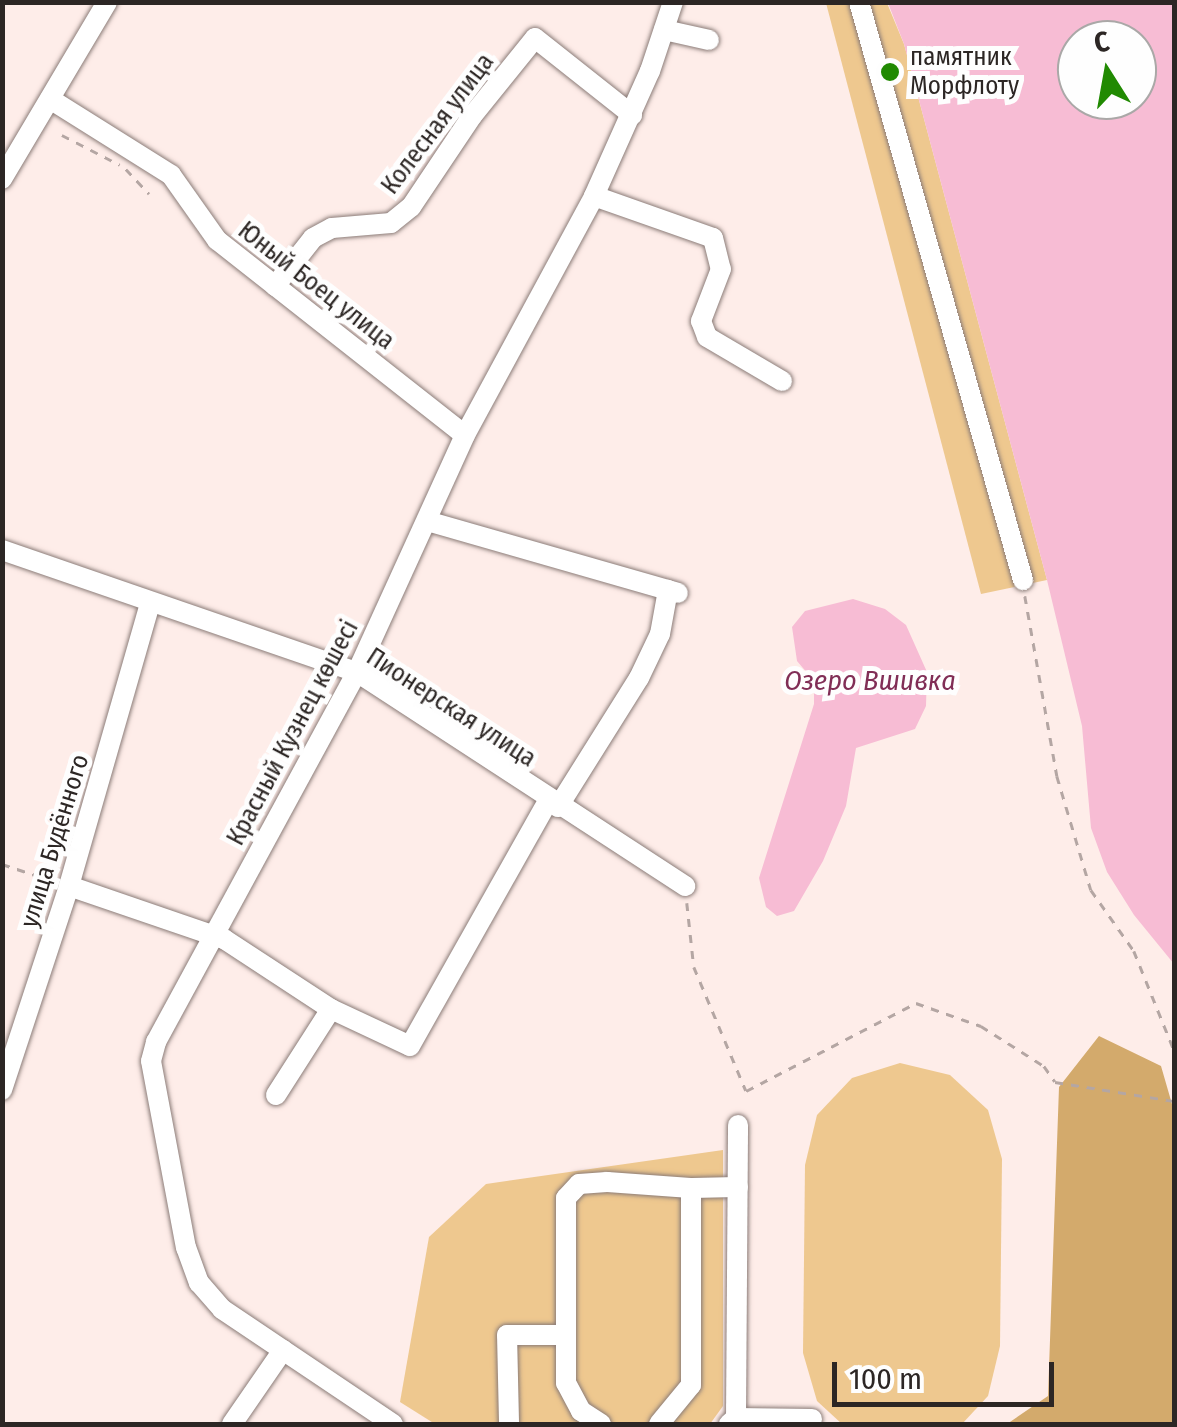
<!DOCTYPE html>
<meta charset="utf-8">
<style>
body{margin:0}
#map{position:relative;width:1177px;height:1427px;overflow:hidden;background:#feede9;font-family:"Fira Sans Condensed",sans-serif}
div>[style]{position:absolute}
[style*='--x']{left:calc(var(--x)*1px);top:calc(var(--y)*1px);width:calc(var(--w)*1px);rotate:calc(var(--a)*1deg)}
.green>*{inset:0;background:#eec88f}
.forest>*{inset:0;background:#d3aa6c}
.water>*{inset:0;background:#f7bcd4}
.path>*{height:2.5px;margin-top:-1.25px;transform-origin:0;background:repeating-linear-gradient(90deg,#b4a6a3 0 8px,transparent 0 16px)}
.roads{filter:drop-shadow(0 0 2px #8b7c78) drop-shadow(0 0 2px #8b7c78)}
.minor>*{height:20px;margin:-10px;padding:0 10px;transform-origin:10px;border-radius:10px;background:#fff}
.dots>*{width:28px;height:28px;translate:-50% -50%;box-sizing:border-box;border:5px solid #fefefe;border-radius:50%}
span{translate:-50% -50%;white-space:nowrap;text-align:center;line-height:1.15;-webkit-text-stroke:10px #fefefe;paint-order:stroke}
.poi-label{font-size:25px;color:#2c2624}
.left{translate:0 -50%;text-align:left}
.street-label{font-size:25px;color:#2c2624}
.water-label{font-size:28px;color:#812e56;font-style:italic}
.frame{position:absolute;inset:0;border:5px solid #2c2624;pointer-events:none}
.north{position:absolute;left:1057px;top:20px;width:100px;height:100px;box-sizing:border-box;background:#fefefe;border:2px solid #aaa8a7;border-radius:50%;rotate:349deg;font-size:28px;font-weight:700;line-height:40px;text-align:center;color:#2c2624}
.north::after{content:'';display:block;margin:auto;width:35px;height:45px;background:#218a02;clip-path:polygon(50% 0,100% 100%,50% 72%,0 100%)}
.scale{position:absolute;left:832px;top:1362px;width:222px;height:45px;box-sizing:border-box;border:5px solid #2c2624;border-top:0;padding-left:12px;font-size:30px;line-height:35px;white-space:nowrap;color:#2c2624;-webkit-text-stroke:8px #fefefe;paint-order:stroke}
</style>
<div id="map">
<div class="green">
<i style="clip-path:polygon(826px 3px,887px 3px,904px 44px,1047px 580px,981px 594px)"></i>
<i style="clip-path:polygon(900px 1063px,950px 1075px,988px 1110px,1002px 1159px,1000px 1346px,988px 1396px,962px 1424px,842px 1424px,817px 1401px,803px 1353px,805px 1165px,817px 1115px,852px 1078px)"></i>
<i style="clip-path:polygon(723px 1150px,723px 1406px,710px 1424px,435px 1424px,400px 1402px,429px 1237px,486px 1184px)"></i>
</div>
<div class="forest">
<i style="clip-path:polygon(1099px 1036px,1161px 1066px,1174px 1111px,1174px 1424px,1007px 1424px,1048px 1396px,1059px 1087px)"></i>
</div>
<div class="water">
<i style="clip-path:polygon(evenodd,888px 3px,1174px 3px,1174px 964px,1134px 915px,1107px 872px,1091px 828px,1082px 726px,1047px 580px,904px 44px,888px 3px,1077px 40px,1137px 40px,1137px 100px,1077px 100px,1077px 40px)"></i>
<i style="clip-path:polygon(853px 599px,885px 609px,906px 625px,927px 672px,926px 706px,915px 729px,856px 748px,846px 806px,823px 861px,794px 911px,777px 916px,766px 907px,759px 878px,814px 704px,814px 681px,797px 661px,792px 627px,805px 611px)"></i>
</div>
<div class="path">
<i style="--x:62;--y:135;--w:65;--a:27.3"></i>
<i style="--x:126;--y:169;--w:34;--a:47"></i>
<i style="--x:1025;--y:596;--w:183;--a:79.9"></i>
<i style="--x:1057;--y:776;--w:119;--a:73.4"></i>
<i style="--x:1091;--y:890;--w:75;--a:54.8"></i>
<i style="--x:1134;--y:951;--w:107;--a:68"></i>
<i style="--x:2;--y:864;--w:54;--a:18.4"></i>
<i style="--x:687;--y:903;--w:64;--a:83.8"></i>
<i style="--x:694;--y:967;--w:134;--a:67.2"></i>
<i style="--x:746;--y:1091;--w:191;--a:-27.4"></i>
<i style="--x:916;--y:1003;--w:69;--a:19.5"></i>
<i style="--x:981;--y:1026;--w:75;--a:32.4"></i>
<i style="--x:1044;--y:1066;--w:19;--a:55"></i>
<i style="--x:1055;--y:1082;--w:121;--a:9.1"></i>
</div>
<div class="roads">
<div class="minor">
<i style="--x:859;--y:2;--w:601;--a:74.16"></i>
<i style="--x:664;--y:30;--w:46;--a:12.5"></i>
<i style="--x:50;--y:99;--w:143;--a:32.1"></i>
<i style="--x:171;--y:175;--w:80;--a:54.7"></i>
<i style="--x:217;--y:240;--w:315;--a:38.2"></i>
<i style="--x:2;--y:179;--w:206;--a:-59.3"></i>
<i style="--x:594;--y:196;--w:126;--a:19.4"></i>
<i style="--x:713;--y:238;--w:32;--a:76"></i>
<i style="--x:721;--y:269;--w:56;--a:111"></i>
<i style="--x:701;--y:321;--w:17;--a:69"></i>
<i style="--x:707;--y:337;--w:87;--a:30.4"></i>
<i style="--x:275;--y:286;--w:61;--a:-51.6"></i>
<i style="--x:313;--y:238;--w:21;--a:-28"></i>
<i style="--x:332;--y:228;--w:59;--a:-4.8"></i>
<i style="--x:391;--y:223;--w:26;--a:-39"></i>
<i style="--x:411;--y:207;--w:110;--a:-56.2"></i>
<i style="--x:472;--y:116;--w:100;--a:-51.1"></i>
<i style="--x:535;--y:38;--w:124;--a:38.4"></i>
<i style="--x:427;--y:521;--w:261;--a:16"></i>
<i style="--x:2;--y:550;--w:375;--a:19"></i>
<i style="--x:357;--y:672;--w:392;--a:33.1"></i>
<i style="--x:558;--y:807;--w:152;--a:-57.9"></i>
<i style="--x:639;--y:678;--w:49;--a:-64.5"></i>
<i style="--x:660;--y:634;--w:45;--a:-79.7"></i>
<i style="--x:69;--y:886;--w:164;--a:18.9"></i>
<i style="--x:224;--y:939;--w:128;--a:33.2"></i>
<i style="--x:331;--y:1009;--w:87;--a:25.1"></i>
<i style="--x:410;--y:1046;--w:281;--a:-60.6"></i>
<i style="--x:2;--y:1090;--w:215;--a:-71.8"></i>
<i style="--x:69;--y:886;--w:293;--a:-74"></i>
<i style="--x:276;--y:1095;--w:102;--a:-57.4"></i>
<i style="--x:691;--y:1188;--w:47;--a:-1.2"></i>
<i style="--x:736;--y:1418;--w:76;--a:0.8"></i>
<i style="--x:509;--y:1422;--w:87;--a:-91.3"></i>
<i style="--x:507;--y:1335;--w:56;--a:0"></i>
<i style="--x:232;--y:1424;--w:90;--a:-55.4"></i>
<i style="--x:393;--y:1424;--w:206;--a:-146.1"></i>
<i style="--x:222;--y:1309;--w:35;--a:-131"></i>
<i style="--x:199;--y:1283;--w:37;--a:-110"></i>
<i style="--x:186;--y:1248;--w:190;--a:-100.6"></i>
<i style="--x:151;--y:1061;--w:20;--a:-75"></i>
<i style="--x:156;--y:1042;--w:421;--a:-61.5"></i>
<i style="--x:357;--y:672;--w:260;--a:-65.5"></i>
<i style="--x:465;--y:435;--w:272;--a:-61.6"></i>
<i style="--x:594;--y:196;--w:137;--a:-65.9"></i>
<i style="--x:650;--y:71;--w:73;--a:-71.6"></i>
<i style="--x:601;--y:1424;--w:24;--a:-147"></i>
<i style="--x:581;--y:1411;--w:32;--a:-118"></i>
<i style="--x:566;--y:1383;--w:185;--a:-90"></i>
<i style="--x:566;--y:1198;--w:19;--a:-47"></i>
<i style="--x:579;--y:1184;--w:28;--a:-4"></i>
<i style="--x:607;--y:1182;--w:84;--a:4.1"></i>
<i style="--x:691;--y:1188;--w:197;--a:90"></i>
<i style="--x:691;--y:1385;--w:50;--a:129.4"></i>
<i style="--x:729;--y:1424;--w:9;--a:-41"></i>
<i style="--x:736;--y:1418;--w:293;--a:-89.6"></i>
</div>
</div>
<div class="dots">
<i style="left:890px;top:72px;background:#218a02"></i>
</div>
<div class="poi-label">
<span class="left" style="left:910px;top:72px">памятник<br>Морфлоту</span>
</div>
<div class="street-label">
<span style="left:438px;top:124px;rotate:-53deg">Колесная улица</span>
<span style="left:316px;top:286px;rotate:38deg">Юный Боец улица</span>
<span style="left:451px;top:708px;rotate:33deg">Пионерская улица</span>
<span style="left:293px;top:733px;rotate:-62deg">Красный Кузнец көшесі</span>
<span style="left:55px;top:841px;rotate:-73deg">улица Будённого</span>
</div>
<div class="water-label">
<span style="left:870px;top:681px">Озеро Вшивка</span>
</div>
<div class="frame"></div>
<div class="north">С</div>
<div class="scale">100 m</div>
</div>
